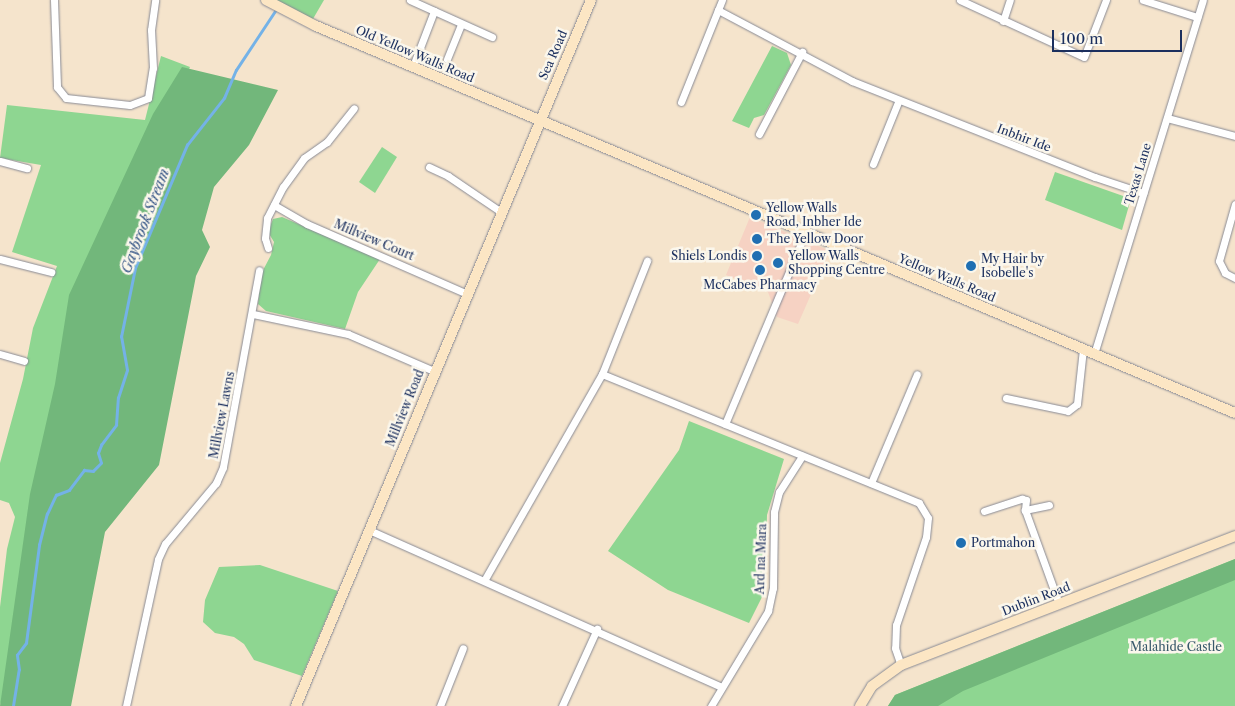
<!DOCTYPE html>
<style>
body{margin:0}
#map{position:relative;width:1235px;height:706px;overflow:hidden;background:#f5e4cc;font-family:"Libre Caslon Text",serif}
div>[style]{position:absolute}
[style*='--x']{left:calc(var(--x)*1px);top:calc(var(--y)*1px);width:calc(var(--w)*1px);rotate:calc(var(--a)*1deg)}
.built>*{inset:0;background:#f6d2c3}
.green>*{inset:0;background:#8ed691}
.forest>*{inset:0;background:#72b77b}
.stream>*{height:2.5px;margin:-1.25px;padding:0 1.25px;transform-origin:1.25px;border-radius:1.25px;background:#74b2e7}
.roads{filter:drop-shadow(0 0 1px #888a95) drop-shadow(0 0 1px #888a95)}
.street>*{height:7px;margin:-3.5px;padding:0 3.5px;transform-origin:3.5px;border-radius:3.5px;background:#fff}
.secondary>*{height:10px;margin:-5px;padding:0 5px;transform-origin:5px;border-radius:5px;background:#fce6c4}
.dots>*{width:14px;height:14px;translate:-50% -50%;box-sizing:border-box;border:2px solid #fbf7ec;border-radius:50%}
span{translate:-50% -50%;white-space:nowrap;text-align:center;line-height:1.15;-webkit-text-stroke:5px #fbf7ec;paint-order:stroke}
.street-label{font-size:12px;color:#1b2f5e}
.poi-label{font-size:12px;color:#1b2f5e}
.left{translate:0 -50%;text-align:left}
.right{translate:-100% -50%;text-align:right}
.park-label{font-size:12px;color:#38596b}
.water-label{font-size:14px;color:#365687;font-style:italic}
.scale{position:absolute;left:1052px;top:30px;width:130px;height:22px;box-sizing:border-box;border:2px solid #1b2f5e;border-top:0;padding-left:6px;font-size:15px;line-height:18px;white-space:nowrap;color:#1b2f5e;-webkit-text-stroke:4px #fbf7ec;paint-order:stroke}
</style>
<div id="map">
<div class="built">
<i style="clip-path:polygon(750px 217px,830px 251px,798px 324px,777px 317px,768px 292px,726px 275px)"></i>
</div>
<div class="green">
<i style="clip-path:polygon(266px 0,324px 0,310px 24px)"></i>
<i style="clip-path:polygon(772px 46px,787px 53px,791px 65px,764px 115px,754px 118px,749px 128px,732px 121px)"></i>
<i style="clip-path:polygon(161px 56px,190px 67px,127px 199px,0 706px,0 607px,7px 549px,15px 517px,9px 503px,0 500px,0 463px,23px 379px,33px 328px,57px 266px,12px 252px,41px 165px,0 158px,7px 105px,145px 120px)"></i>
<i style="clip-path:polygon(382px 147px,397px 157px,375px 193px,359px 182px)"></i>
<i style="clip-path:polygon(1055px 172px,1126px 197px,1130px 202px,1122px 230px,1045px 200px)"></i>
<i style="clip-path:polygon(282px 217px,380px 259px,358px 292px,345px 329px,266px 311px,258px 304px,261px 274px,271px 255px,274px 242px,268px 232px,273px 219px)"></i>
<i style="clip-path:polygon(689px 421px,784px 459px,767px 515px,765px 591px,749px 623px,668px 590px,608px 551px,679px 450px)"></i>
<i style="clip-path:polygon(1235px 559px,1235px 706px,888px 706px,895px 695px)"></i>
<i style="clip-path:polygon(260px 565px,338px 591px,302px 676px,254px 660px,244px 644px,234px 637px,215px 633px,203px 622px,205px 600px,219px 567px)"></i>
</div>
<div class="forest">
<i style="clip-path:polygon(182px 67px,278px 90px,249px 145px,214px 187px,202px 230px,210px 247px,196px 276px,159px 465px,105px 532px,71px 706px,0 706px,30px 494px,55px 384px,69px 295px,153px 114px)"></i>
<i style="clip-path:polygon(1235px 559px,1235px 580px,963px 691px,938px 706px,888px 706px,895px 695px)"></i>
</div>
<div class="stream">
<i style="--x:13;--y:706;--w:36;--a:-81"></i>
<i style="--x:19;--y:670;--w:15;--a:-98"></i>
<i style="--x:17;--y:655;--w:15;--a:-53"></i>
<i style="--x:26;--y:643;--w:99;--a:-82.4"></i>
<i style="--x:39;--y:545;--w:32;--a:-76"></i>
<i style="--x:47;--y:514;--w:21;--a:-65"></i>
<i style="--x:56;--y:495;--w:14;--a:-21"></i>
<i style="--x:69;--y:490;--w:25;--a:-53"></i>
<i style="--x:84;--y:470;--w:9;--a:6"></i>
<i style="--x:93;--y:471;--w:11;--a:-45"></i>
<i style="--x:101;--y:463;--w:10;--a:-107"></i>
<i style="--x:98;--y:453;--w:9;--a:-69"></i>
<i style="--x:101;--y:445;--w:25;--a:-53"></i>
<i style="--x:116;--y:425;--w:27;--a:-86"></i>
<i style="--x:118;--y:398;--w:29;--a:-72"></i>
<i style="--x:127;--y:370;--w:34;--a:-100"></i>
<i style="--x:121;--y:337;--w:70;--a:-78.5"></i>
<i style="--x:135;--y:268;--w:134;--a:-67.1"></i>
<i style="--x:187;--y:145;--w:60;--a:-51.8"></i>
<i style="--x:224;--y:98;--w:30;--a:-67"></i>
<i style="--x:236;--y:70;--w:74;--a:-56.5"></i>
</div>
<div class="roads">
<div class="street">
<i style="--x:54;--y:0;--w:87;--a:88"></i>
<i style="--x:57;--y:87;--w:14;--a:51"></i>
<i style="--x:66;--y:98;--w:64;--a:6.2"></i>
<i style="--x:130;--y:105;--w:19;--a:-21"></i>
<i style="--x:148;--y:98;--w:30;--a:-81"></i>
<i style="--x:153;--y:68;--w:38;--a:-93"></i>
<i style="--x:151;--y:30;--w:30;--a:-82"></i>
<i style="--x:410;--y:0;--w:90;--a:24.3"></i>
<i style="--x:722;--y:0;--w:11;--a:112"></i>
<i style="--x:718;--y:10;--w:152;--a:27.9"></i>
<i style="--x:852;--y:81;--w:261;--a:21.6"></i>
<i style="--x:1095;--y:177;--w:51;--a:18.4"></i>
<i style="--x:960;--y:0;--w:136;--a:24.7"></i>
<i style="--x:1084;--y:57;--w:61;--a:-68.9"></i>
<i style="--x:1143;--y:0;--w:57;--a:17.5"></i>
<i style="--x:1003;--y:21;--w:22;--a:-72"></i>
<i style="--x:447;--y:59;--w:37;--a:-68"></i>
<i style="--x:413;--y:66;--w:59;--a:-69.1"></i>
<i style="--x:681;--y:102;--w:99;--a:-68.1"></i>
<i style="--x:1167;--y:118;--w:70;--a:14.8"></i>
<i style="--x:759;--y:134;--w:93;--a:-62.3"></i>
<i style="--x:0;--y:161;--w:28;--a:15"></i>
<i style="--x:873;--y:164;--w:67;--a:-68"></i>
<i style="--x:429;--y:167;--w:21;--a:25"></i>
<i style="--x:448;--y:176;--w:64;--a:34.2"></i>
<i style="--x:1235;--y:204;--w:59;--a:105.7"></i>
<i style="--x:1219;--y:261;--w:13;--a:63"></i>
<i style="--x:1225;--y:273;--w:11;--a:27"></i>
<i style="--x:274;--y:205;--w:38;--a:30"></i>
<i style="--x:307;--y:224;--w:175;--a:23.6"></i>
<i style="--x:268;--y:248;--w:10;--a:-107"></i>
<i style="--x:265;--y:238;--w:20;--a:-84"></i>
<i style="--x:267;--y:218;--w:35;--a:-63"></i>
<i style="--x:283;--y:187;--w:36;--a:-54"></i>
<i style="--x:304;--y:158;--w:28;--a:-35"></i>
<i style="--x:327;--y:142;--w:43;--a:-51.5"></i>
<i style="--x:0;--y:259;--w:53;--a:14.3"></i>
<i style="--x:253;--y:314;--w:97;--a:11.9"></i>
<i style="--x:348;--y:334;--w:94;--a:23.3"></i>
<i style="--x:0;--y:354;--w:25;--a:16"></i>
<i style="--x:1094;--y:354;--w:370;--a:-72.9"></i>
<i style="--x:602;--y:374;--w:122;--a:-68.3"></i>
<i style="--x:1006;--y:398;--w:63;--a:11.8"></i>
<i style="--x:1068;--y:411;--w:11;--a:-38"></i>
<i style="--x:1077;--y:404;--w:55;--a:-83.8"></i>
<i style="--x:725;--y:424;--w:209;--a:-67.2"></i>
<i style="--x:871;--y:483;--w:118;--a:-67.1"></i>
<i style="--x:1049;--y:505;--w:25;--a:168"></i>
<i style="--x:1025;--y:510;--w:100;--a:70.1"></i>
<i style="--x:984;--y:511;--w:40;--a:-18"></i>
<i style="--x:1022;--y:499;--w:4;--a:14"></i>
<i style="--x:1026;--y:500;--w:10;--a:96"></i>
<i style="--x:369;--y:530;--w:386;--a:24"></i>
<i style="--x:485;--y:579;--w:236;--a:-60.3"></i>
<i style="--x:602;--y:374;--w:342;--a:22.1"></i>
<i style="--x:919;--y:503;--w:17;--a:59"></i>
<i style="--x:928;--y:518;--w:19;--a:96"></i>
<i style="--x:926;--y:537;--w:93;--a:108.8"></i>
<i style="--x:896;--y:625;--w:23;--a:92"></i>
<i style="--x:895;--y:648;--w:18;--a:71"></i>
<i style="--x:126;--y:706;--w:150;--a:-77.7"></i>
<i style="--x:158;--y:559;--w:17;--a:-65"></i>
<i style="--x:165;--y:544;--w:80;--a:-50.1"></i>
<i style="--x:216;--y:483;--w:17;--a:-66"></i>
<i style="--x:223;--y:467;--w:200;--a:-79.6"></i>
<i style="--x:440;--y:706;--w:62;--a:-68.4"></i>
<i style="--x:562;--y:706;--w:85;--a:-65.6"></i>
<i style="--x:711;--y:706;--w:111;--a:-59"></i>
<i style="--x:768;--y:611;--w:24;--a:-78"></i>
<i style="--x:773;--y:588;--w:76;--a:-89.2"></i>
<i style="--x:774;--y:512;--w:21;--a:-76"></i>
<i style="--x:779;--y:492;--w:43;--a:-57.4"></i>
</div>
<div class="secondary">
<i style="--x:266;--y:0;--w:56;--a:27.5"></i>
<i style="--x:316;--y:26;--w:997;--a:22.84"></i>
<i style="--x:296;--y:706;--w:765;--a:-67.32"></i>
<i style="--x:860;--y:706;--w:23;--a:-59"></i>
<i style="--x:872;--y:686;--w:36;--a:-36"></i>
<i style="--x:901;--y:665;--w:358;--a:-21.1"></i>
</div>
</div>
<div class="dots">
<i style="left:756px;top:215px;background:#1f6fb2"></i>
<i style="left:757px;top:239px;background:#1f6fb2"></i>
<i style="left:757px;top:256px;background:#1f6fb2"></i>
<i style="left:778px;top:263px;background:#1f6fb2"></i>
<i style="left:971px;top:266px;background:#1f6fb2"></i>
<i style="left:760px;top:270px;background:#1f6fb2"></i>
<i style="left:961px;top:543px;background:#1f6fb2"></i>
</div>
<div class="street-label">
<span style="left:415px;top:54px;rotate:23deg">Old Yellow Walls Road</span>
<span style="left:553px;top:55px;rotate:-66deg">Sea Road</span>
<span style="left:1024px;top:138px;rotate:21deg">Inbhir Ide</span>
<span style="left:1138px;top:174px;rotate:-73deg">Texas Lane</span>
<span style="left:374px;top:240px;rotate:23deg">Millview Court</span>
<span style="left:947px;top:278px;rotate:23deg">Yellow Walls Road</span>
<span style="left:405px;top:408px;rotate:-68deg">Millview Road</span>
<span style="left:222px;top:415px;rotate:-79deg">Millview Lawns</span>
<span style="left:761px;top:559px;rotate:-88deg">Ard na Mara</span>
<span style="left:1036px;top:599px;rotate:-21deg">Dublin Road</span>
</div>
<div class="poi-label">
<span class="left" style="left:766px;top:215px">Yellow Walls<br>Road, Inbher Ide</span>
<span class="left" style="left:767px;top:239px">The Yellow Door</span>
<span class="right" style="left:747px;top:256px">Shiels Londis</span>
<span class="left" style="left:788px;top:263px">Yellow Walls<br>Shopping Centre</span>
<span class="left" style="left:981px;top:266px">My Hair by<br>Isobelle's</span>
<span style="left:760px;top:285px">McCabes Pharmacy</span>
<span class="left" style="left:971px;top:543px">Portmahon</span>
</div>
<div class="park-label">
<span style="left:1176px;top:647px">Malahide Castle</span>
</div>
<div class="water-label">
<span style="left:145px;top:221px;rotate:-69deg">Gaybrook Stream</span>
</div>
<div class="scale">100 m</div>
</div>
